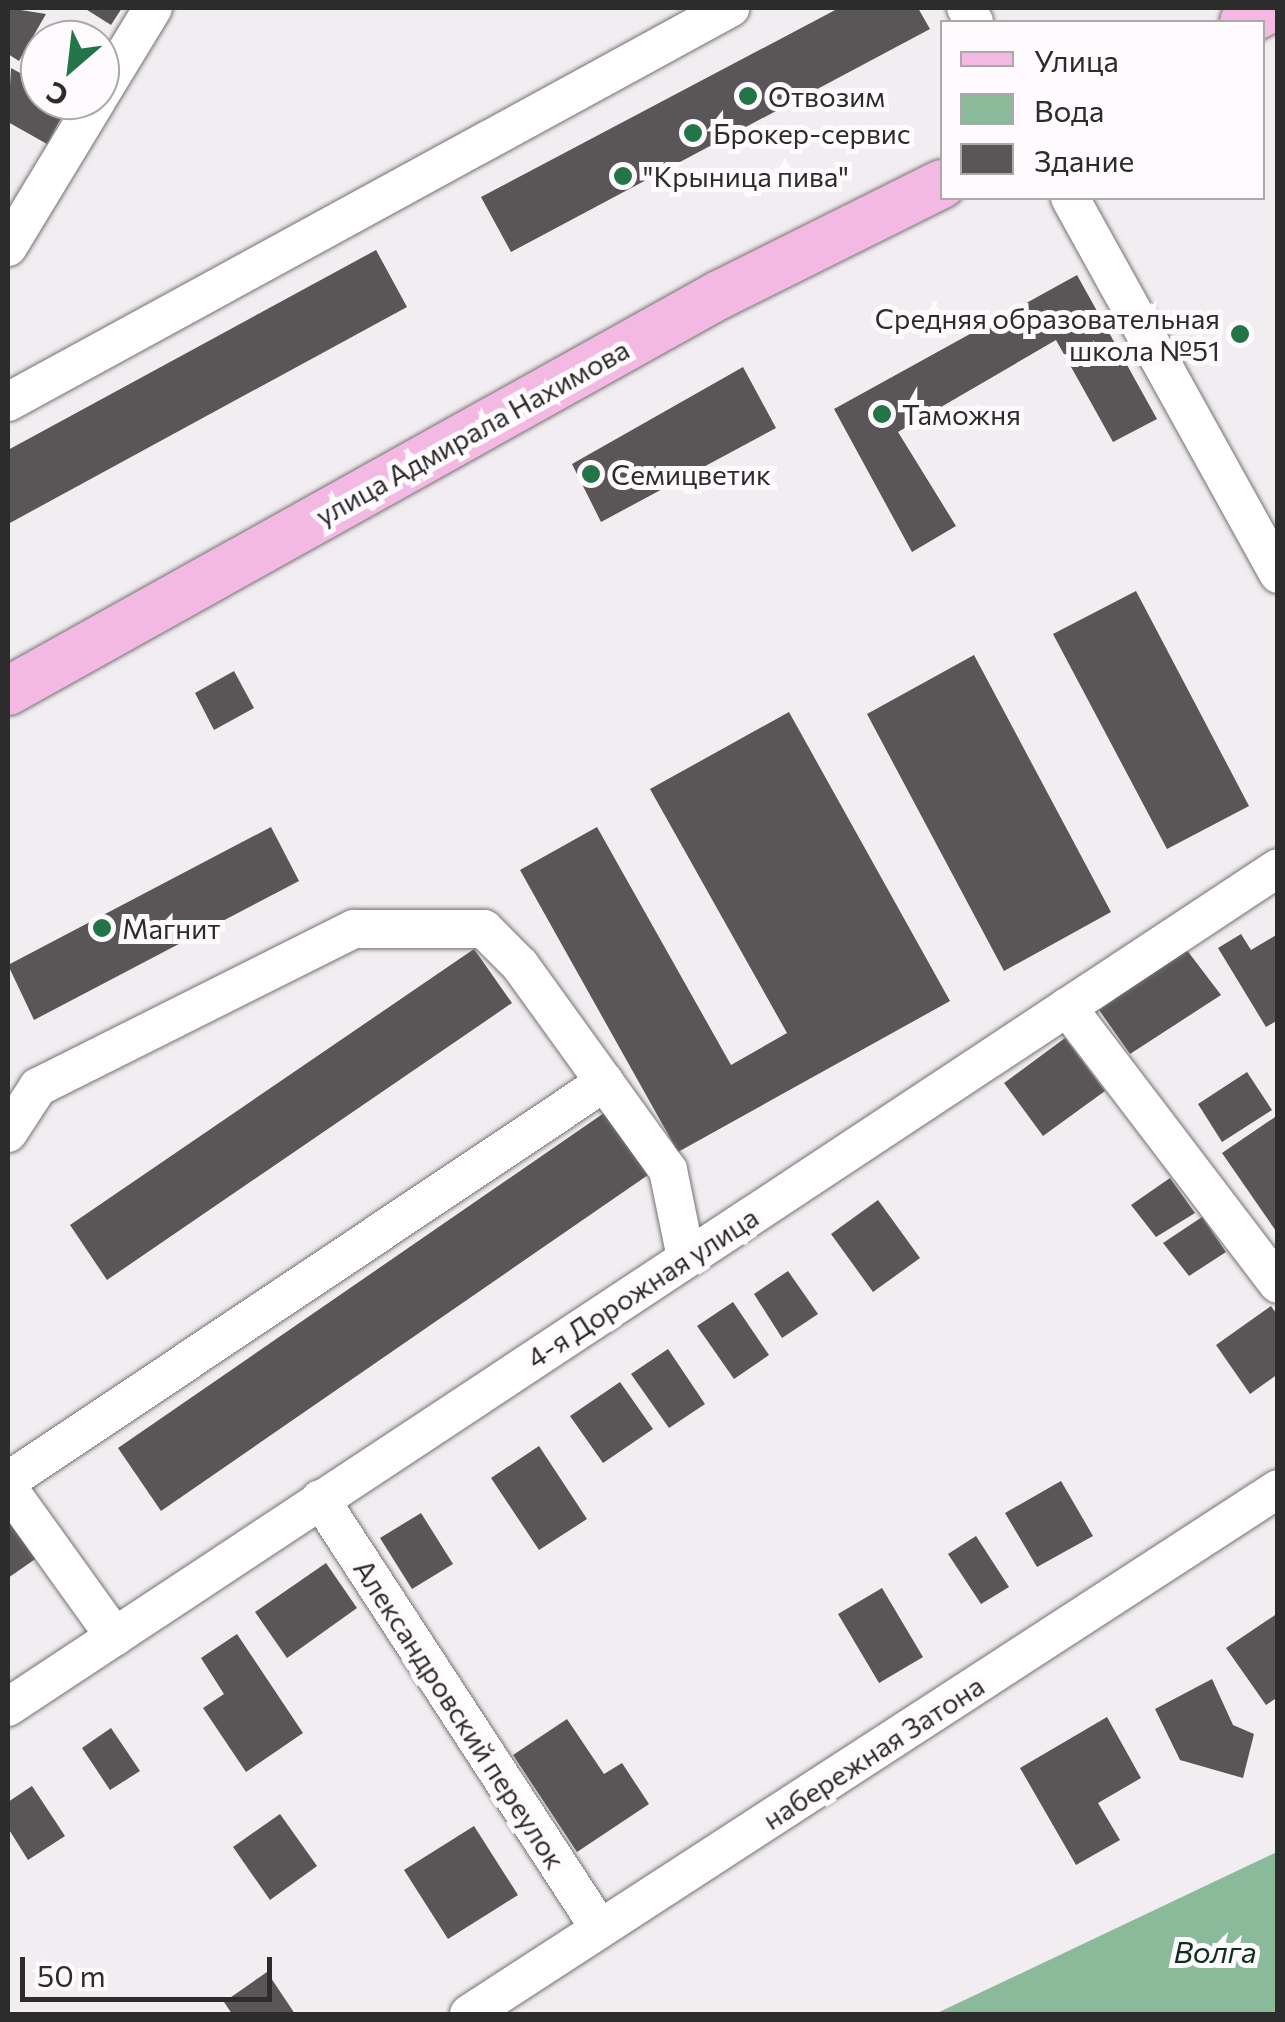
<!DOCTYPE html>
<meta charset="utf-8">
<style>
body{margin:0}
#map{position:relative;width:1285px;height:2022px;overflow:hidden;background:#f1edf0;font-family:Commissioner,sans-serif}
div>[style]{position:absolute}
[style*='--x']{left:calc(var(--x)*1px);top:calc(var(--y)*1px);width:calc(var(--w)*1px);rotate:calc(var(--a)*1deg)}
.water>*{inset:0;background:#8bba9a}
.building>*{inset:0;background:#5a5658}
.roads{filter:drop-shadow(0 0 2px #757174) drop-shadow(0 0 2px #757174)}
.minor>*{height:38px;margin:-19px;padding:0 19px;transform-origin:19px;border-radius:19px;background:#fff}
.major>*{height:48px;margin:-24px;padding:0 24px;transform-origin:24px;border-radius:24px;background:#f4b9e2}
.dots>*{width:28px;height:28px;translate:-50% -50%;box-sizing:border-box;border:5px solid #fffafd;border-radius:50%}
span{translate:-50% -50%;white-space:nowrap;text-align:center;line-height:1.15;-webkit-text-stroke:10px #fffafd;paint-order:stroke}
.poi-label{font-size:28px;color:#2d2c2d}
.left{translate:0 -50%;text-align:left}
.right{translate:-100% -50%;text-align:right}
.street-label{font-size:28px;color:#2d2c2d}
.water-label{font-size:30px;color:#0b311b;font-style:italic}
.frame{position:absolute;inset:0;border:10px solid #2d2c2d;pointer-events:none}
.legend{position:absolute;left:940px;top:20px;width:325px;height:180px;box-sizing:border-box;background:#fffafd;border:2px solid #aba8aa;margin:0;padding:12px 18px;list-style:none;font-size:30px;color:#2d2c2d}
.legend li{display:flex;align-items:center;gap:20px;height:50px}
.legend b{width:50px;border:2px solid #aba8aa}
.north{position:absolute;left:20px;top:20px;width:100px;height:100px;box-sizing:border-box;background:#fffafd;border:2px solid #aba8aa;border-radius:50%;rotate:208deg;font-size:28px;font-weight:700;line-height:40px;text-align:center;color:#2d2c2d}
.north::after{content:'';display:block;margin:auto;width:35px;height:45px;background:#237547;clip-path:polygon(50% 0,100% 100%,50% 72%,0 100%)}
.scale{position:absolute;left:20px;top:1957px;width:252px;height:45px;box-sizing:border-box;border:5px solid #2d2c2d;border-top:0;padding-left:12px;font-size:30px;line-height:35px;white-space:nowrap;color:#2d2c2d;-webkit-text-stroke:8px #fffafd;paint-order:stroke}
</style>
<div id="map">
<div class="water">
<i style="clip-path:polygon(1277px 1852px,1277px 2014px,935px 2014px)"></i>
</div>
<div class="building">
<i style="clip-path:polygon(8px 8px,46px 14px,19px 61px,8px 54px)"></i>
<i style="clip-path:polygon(84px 8px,122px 8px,111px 25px)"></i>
<i style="clip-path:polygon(839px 8px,918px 8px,930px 29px,511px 252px,481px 197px)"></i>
<i style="clip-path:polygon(11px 68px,40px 84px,40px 100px,71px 100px,47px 144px,8px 122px)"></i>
<i style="clip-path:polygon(376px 250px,407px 307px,8px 524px,8px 450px)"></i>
<i style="clip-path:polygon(1077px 275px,1157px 419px,1113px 442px,1056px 340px,898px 432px,956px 526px,912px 552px,834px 409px)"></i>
<i style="clip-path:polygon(743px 367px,776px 428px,601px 522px,572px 464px)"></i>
<i style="clip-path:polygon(1136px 591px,1249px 806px,1167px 849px,1053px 634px)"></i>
<i style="clip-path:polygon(974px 655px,1111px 912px,1004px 971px,867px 714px)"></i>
<i style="clip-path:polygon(234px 671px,254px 708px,214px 730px,195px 693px)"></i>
<i style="clip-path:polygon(789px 712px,950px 1001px,678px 1152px,520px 870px,597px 827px,731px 1065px,787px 1033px,650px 789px)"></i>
<i style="clip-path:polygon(271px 827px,299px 881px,34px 1020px,8px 965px)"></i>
<i style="clip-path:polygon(1241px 934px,1251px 950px,1278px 934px,1278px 1020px,1266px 1027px,1218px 948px)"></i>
<i style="clip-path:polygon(474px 949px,512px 1003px,107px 1280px,70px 1225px)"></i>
<i style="clip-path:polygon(1186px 949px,1221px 995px,1130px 1054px,1099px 1010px)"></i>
<i style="clip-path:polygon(1065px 1038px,1105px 1091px,1043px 1136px,1004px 1083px)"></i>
<i style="clip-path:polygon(1247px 1072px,1272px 1110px,1222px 1142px,1198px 1104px)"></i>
<i style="clip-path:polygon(604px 1113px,648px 1175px,161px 1511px,118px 1448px)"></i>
<i style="clip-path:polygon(1278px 1115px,1278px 1234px,1222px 1153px)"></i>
<i style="clip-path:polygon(1170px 1178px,1195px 1213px,1156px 1237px,1131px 1205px)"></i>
<i style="clip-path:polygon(878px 1200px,920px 1258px,873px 1292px,831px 1234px)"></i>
<i style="clip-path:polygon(1202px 1217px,1226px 1252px,1189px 1276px,1163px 1243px)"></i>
<i style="clip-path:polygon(788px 1271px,818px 1314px,782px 1338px,754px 1294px)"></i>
<i style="clip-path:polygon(733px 1302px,769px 1355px,734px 1379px,697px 1326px)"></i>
<i style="clip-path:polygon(1271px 1306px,1278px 1316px,1278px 1374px,1250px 1394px,1216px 1345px)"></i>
<i style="clip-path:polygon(668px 1349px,705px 1404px,669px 1428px,631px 1374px)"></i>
<i style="clip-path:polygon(620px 1382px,653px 1429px,603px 1463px,570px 1416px)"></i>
<i style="clip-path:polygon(539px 1446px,587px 1519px,539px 1550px,491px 1478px)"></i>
<i style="clip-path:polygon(1061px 1481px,1093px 1536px,1037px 1567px,1005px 1513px)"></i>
<i style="clip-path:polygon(8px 1507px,41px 1555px,8px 1578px)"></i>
<i style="clip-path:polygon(421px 1513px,453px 1564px,412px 1589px,380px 1538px)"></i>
<i style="clip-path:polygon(976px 1536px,1009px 1587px,981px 1604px,948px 1554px)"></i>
<i style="clip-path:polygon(326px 1563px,357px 1608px,287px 1658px,255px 1612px)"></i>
<i style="clip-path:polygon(882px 1588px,923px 1657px,879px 1683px,838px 1614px)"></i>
<i style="clip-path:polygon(1278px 1613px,1278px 1697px,1266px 1705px,1226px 1648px)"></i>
<i style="clip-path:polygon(237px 1634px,303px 1733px,246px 1772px,203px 1708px,224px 1694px,201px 1658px)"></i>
<i style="clip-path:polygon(1212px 1679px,1233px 1725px,1254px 1734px,1243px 1778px,1180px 1760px,1155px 1709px)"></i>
<i style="clip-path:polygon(1107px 1717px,1141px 1778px,1098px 1803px,1120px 1840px,1076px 1865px,1020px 1768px)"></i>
<i style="clip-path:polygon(567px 1719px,604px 1774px,622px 1763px,649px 1804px,577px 1852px,513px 1755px)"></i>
<i style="clip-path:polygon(111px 1728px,140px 1771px,110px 1790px,82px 1748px)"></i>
<i style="clip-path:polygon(32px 1786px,65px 1836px,28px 1860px,8px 1828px,8px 1802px)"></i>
<i style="clip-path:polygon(280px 1814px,317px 1866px,270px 1900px,233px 1847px)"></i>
<i style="clip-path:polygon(474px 1826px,518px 1895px,448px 1939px,404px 1870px)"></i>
<i style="clip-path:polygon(267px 1972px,295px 2014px,232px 2014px,224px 2002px)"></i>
</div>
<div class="roads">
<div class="minor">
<i style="--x:966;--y:8;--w:16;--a:60"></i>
<i style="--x:100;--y:95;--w:102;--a:-58.7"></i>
<i style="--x:1070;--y:198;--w:430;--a:61"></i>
<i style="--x:8;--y:247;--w:172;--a:-58.8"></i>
<i style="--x:8;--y:402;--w:823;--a:-28.62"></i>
<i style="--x:1067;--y:1007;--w:348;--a:52.7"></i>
<i style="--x:8;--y:1133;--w:55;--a:-56.9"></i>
<i style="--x:38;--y:1087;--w:353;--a:-26.6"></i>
<i style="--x:354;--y:929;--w:130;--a:0"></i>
<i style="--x:484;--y:929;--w:51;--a:45"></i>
<i style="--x:520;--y:965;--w:253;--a:54.2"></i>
<i style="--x:668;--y:1170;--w:90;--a:78.4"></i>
<i style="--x:8;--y:1481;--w:718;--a:-33.76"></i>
<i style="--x:8;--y:1488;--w:183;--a:54.3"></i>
<i style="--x:320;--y:1499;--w:513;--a:56.93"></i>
<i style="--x:8;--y:1707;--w:1522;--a:-33.45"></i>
<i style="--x:469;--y:2014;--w:964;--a:-32.98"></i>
</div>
<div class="major">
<i style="--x:1244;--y:22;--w:30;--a:-27"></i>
<i style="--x:8;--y:691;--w:814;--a:-29.12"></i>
<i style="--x:719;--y:295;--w:249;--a:-26.5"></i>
</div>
</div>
<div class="dots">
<i style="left:748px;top:96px;background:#237547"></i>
<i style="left:693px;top:133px;background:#237547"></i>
<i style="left:623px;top:176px;background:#237547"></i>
<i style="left:1240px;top:334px;background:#237547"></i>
<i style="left:882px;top:414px;background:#237547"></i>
<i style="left:591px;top:474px;background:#237547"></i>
<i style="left:102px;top:928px;background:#237547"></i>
</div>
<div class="poi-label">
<span class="left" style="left:768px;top:96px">Отвозим</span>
<span class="left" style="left:713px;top:133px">Брокер-сервис</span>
<span class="left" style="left:643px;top:176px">"Крыница пива"</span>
<span class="right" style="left:1220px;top:334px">Средняя образовательная<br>школа №51</span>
<span class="left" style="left:902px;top:414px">Таможня</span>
<span class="left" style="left:611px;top:474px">Семицветик</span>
<span class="left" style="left:122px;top:928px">Магнит</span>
</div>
<div class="street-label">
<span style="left:472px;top:432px;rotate:-29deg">улица Адмирала Нахимова</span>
<span style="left:642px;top:1287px;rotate:-33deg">4-я Дорожная улица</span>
<span style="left:460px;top:1714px;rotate:57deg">Александровский переулок</span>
<span style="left:873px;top:1752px;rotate:-33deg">набережная Затона</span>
</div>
<div class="water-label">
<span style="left:1215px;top:1951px">Волга</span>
</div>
<div class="frame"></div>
<ul class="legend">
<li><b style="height:12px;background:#f4b9e2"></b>Улица</li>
<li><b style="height:28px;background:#8bba9a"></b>Вода</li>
<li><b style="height:28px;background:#5a5658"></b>Здание</li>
</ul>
<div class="north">С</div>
<div class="scale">50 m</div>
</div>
